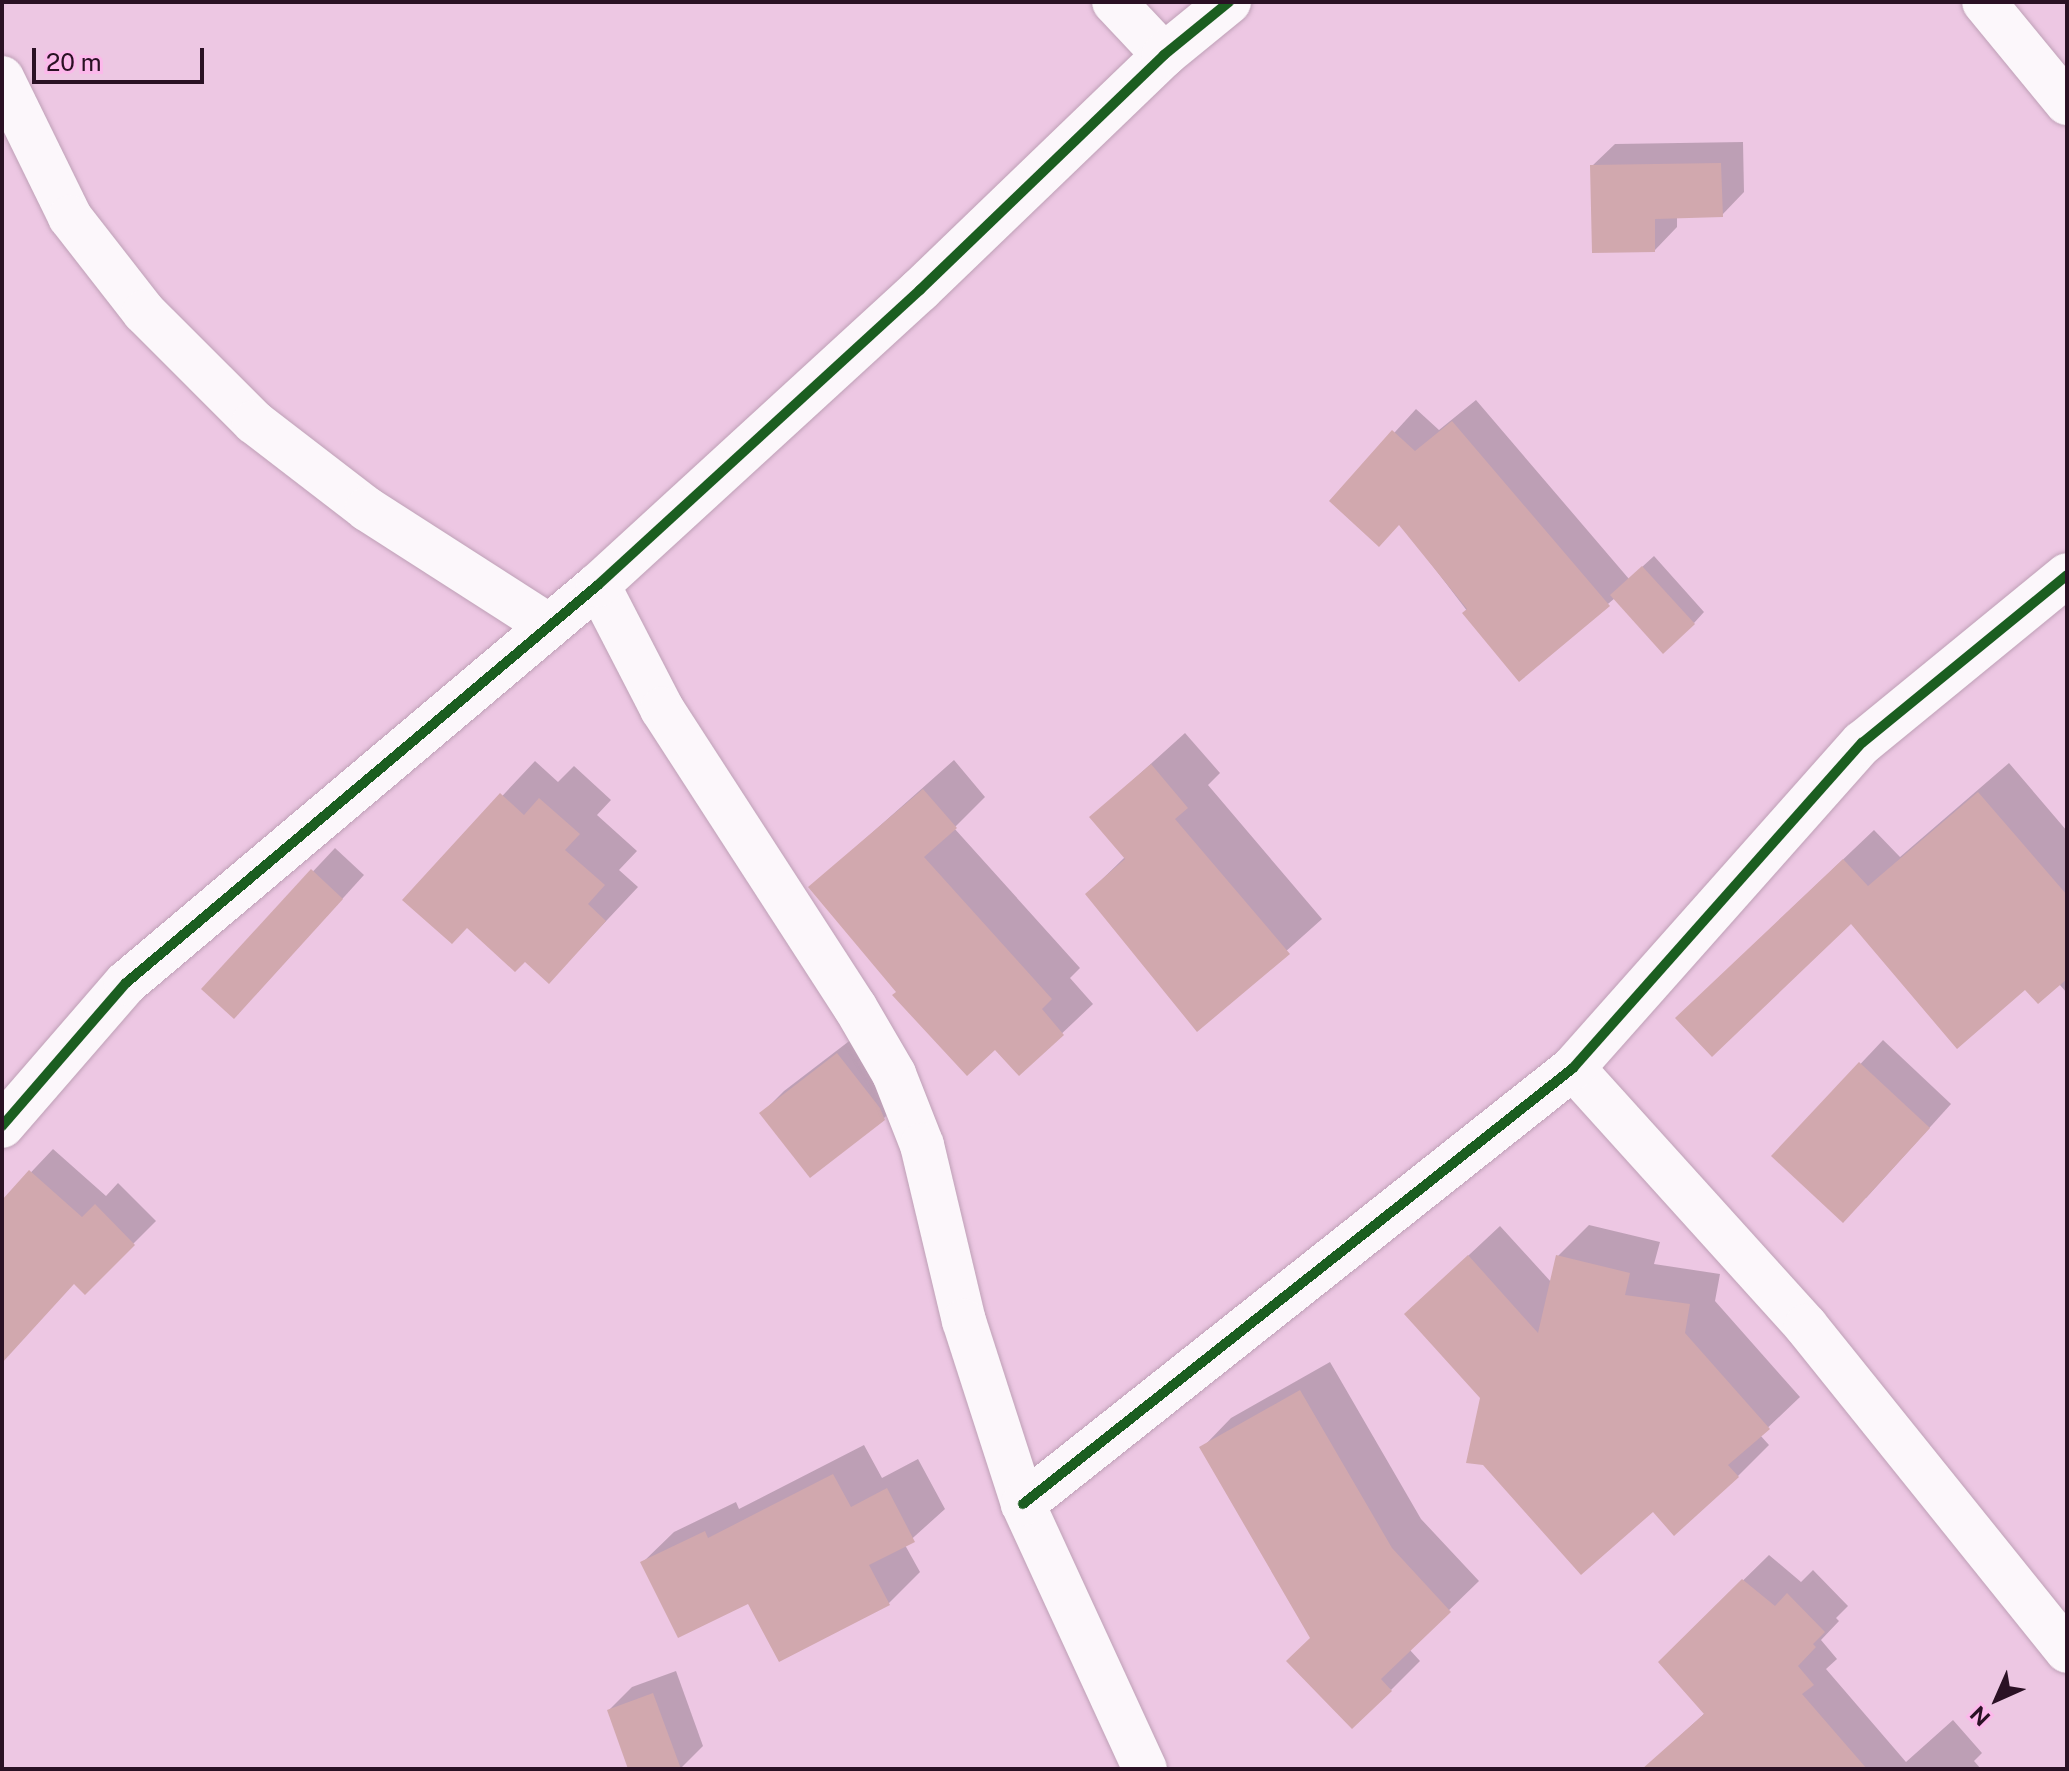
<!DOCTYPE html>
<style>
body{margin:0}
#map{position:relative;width:2069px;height:1771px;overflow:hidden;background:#edc7e3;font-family:"Public Sans",sans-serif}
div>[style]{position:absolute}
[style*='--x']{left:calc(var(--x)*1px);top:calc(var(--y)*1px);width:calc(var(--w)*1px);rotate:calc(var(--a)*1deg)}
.shadow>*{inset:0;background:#0003}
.building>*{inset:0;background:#d1a8ae}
.roads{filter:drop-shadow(0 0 2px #bea0b6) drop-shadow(0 0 2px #bea0b6)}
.minor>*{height:44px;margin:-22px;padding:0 22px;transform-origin:22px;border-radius:22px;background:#fcf7fb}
.cycleway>*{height:10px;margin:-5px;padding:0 5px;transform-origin:5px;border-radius:5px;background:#1b5e20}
span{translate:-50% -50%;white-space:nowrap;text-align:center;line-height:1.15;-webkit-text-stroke:7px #fcb8eb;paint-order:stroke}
.frame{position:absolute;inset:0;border:4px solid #2a1124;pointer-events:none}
.north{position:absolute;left:1957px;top:1659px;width:80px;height:80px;-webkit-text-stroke:6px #fcb8eb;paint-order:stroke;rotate:225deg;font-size:22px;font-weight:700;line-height:32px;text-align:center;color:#2a1124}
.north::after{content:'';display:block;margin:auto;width:28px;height:36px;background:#2a1124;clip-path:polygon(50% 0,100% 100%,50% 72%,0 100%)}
.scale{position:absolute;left:32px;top:48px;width:172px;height:36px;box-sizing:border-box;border:4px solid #2a1124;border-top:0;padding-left:10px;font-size:24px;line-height:28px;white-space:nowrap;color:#2a1124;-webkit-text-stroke:6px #fcb8eb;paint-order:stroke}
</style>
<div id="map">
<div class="shadow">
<i style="clip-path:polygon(1743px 142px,1744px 192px,1722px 215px,1677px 216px,1677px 227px,1655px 250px,1592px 166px,1615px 144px)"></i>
<i style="clip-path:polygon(1476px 400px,1629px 579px,1654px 556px,1704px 612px,1694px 623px,1615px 598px,1519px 679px,1400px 523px,1332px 501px,1416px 409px,1439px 430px)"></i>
<i style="clip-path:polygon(1185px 733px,1220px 773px,1208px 785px,1322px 919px,1198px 1030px,1087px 894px,1125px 857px,1092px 817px)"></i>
<i style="clip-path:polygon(954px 760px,985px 797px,954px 828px,1080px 968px,1070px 978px,1093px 1004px,1019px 1074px,996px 1047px,898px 992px,811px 887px)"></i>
<i style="clip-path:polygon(535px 761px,558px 782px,574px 766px,611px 800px,597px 815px,637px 851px,619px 870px,638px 887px,549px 982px,525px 960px,467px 926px,405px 900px)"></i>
<i style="clip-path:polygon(2009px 763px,2067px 831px,2067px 993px,2059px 984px,2025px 988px,1851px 921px,1708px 988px,1874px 830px,1900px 857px)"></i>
<i style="clip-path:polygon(335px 848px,364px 875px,256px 994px,204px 988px)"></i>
<i style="clip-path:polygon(861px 1032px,907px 1095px,884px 1118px,762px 1113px,784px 1091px)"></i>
<i style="clip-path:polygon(1883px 1040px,1951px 1104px,1866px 1198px,1774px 1156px)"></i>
<i style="clip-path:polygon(53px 1149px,106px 1196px,118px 1183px,156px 1221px,85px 1292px,75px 1282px,2px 1342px,2px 1203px)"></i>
<i style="clip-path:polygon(1589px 1225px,1660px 1242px,1654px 1264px,1720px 1274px,1715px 1301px,1800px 1397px,1760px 1435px,1769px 1445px,1738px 1476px,1653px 1509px,1482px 1398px,1438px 1284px,1500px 1226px,1552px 1283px,1558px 1256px)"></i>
<i style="clip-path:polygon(1330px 1362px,1421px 1519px,1479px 1581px,1409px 1649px,1420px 1661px,1391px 1690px,1312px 1638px,1202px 1448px,1231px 1418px)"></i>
<i style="clip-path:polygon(864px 1445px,882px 1478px,918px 1459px,945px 1509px,905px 1545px,920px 1572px,889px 1603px,749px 1601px,643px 1562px,674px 1532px,736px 1502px,739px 1509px)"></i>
<i style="clip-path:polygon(1769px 1555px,1801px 1582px,1813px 1570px,1848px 1606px,1836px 1618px,1839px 1621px,1821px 1640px,1837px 1659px,1826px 1669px,1906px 1762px,1953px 1720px,1982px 1753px,1974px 1761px,1981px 1769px,1644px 1769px,1705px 1713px,1660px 1662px)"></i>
<i style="clip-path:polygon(676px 1671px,703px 1746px,680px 1769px,630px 1769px,609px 1710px,632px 1687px)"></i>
</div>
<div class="building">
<i style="clip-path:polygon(1721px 163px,1723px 217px,1655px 219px,1655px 252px,1592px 253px,1590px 165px)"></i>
<i style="clip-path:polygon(1452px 421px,1610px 606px,1519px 682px,1462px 613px,1467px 609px,1399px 525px,1379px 547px,1329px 501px,1392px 430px,1415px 451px)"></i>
<i style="clip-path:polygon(1642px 566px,1695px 624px,1663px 654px,1610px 595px)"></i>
<i style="clip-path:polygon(1151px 764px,1188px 808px,1175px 819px,1290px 954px,1197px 1032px,1085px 894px,1125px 859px,1089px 817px)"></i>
<i style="clip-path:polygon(923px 789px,957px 828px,924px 857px,1052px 999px,1042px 1009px,1064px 1035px,1019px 1076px,995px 1050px,967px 1076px,892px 995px,896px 992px,808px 887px)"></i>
<i style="clip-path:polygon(1978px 792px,2067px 895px,2067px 979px,2038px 1004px,2025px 990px,1957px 1049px,1851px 924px,1712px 1057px,1675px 1018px,1843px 859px,1868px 886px)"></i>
<i style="clip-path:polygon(500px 793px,524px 815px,539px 798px,580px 834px,565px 850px,605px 885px,588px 904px,606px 921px,549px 984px,525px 962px,515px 972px,467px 928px,452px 944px,402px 900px)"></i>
<i style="clip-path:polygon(311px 869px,343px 899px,234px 1019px,201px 989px)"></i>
<i style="clip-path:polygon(837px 1053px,880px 1108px,885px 1120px,810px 1178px,759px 1113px)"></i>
<i style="clip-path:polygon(1859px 1062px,1930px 1128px,1843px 1223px,1771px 1156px)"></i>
<i style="clip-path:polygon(29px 1170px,82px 1217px,95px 1204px,135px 1245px,85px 1295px,74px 1284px,2px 1363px,2px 1200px)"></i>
<i style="clip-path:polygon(1468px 1255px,1538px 1333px,1556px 1255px,1630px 1273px,1625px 1295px,1690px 1304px,1685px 1333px,1770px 1429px,1728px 1465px,1739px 1477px,1674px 1536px,1653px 1512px,1581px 1575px,1483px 1465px,1466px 1463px,1480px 1398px,1404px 1314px)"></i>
<i style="clip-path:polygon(1300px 1390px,1392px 1548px,1451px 1612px,1381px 1679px,1392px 1691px,1352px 1729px,1286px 1661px,1310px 1638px,1199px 1447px)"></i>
<i style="clip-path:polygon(833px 1474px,851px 1507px,887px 1488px,915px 1542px,869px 1565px,890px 1605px,779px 1662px,748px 1604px,678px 1638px,640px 1562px,705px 1531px,708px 1538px)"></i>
<i style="clip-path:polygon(1742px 1579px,1775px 1606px,1787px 1593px,1825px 1632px,1813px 1644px,1816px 1647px,1798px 1666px,1814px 1685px,1802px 1694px,1867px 1769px,1642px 1769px,1704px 1714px,1658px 1662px)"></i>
<i style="clip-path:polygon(653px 1693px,681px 1769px,628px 1769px,607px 1710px)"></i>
</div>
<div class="roads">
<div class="minor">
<i style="--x:1114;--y:2;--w:73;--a:46.7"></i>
<i style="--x:1984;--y:2;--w:131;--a:50.6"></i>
<i style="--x:2;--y:78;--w:155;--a:63.9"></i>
<i style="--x:70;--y:217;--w:120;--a:52.1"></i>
<i style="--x:144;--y:312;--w:156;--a:45"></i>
<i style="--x:254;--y:422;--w:143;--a:37.6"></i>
<i style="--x:367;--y:509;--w:216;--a:32.7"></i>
<i style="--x:598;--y:585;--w:140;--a:62.7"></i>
<i style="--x:662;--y:709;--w:355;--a:57.1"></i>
<i style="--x:855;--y:1007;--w:78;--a:59.8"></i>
<i style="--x:894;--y:1074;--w:76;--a:68.5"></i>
<i style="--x:922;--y:1145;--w:181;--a:76.6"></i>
<i style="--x:964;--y:1321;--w:192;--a:72.1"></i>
<i style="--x:1023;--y:1504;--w:292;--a:65.3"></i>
<i style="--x:1573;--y:1068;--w:348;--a:47.9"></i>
<i style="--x:1806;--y:1326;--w:417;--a:51.2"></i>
<i style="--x:2;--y:1126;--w:189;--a:-49.1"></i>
<i style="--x:126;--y:983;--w:617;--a:-40.14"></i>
<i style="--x:598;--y:585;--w:437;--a:-42.5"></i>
<i style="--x:920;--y:290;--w:339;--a:-43.9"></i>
<i style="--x:1164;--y:55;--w:84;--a:-39.2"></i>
<i style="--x:1023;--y:1504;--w:702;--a:-38.4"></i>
<i style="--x:1573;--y:1068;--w:435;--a:-48.4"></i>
<i style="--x:1862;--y:743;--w:265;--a:-39.3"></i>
</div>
</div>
<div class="cycleway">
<i style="--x:2;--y:1126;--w:189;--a:-49.1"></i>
<i style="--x:126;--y:983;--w:617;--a:-40.14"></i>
<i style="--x:598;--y:585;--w:437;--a:-42.5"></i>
<i style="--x:920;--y:290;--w:339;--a:-43.9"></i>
<i style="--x:1164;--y:55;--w:84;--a:-39.2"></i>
<i style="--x:1023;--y:1504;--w:702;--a:-38.4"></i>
<i style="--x:1573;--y:1068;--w:435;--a:-48.4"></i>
<i style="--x:1862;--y:743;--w:265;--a:-39.3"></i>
</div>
<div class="frame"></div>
<div class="north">N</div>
<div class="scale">20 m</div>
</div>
